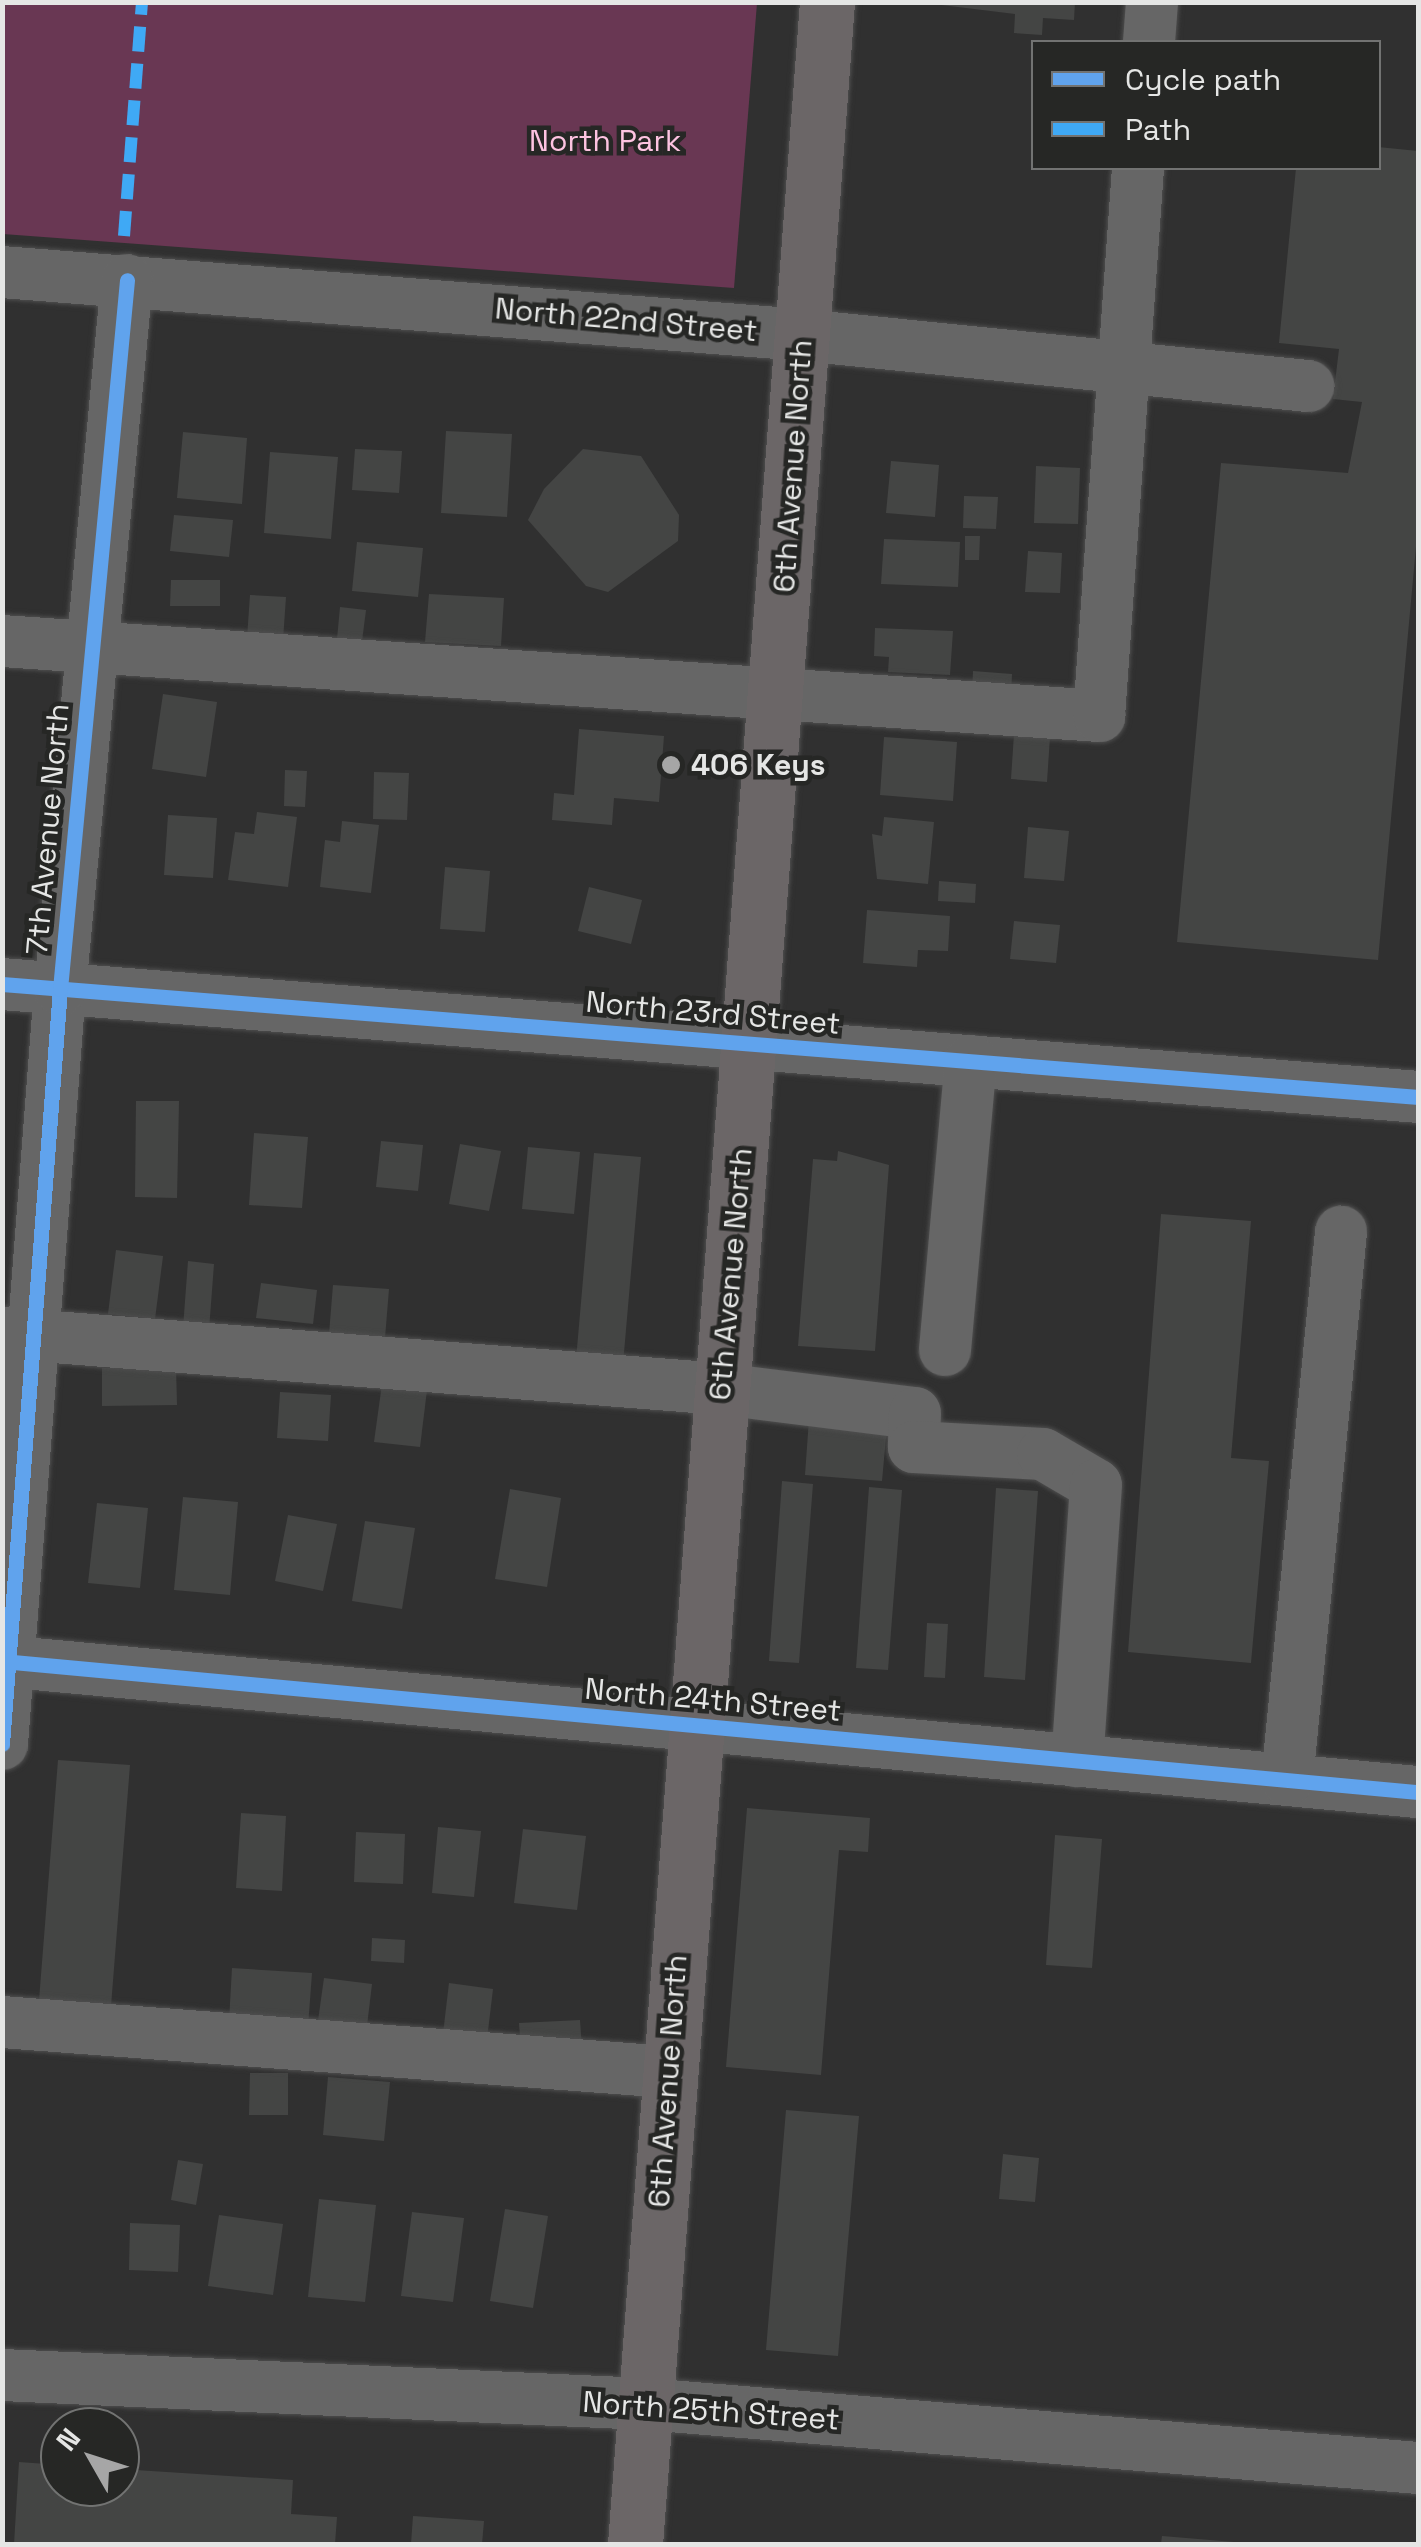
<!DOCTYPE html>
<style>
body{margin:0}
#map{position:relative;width:1421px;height:2547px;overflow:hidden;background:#303030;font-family:"Space Grotesk",sans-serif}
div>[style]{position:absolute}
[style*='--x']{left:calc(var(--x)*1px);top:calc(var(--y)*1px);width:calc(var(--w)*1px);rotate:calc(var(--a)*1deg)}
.green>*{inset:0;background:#693753}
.building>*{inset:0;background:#444544}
.roads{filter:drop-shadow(0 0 2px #4e4e4e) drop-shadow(0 0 2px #4e4e4e)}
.minor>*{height:52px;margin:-26px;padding:0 26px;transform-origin:26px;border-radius:26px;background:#666}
.major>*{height:55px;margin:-27.5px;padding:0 27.5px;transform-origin:27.5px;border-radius:27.5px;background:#6b6667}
.quiet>*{height:12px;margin-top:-6px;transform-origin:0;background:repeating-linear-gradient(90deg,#3fa9f5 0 25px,transparent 0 37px)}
.cycleway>*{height:15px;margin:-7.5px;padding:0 7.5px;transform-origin:7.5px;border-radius:7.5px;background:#60a3ed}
.dots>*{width:28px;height:28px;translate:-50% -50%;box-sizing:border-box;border:5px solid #262725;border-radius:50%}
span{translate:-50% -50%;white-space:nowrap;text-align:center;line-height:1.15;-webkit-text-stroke:9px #262725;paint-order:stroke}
.park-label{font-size:30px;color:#fdc3e1}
.street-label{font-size:30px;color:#e5e6e5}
.poi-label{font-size:30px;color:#e5e6e5;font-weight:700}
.left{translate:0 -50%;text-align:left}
.frame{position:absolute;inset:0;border:5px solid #e5e6e5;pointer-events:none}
.legend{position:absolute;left:1031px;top:40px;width:350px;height:130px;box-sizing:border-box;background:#262725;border:2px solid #727372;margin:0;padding:12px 18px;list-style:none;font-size:30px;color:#e5e6e5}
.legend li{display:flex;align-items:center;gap:20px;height:50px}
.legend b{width:50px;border:2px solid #727372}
.north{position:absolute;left:40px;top:2407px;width:100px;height:100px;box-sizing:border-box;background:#262725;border:2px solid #727372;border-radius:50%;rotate:309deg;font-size:28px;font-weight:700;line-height:40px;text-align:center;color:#e5e6e5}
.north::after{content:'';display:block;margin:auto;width:35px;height:45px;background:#a6a6a6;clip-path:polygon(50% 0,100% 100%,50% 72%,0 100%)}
</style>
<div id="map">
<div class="green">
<i style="clip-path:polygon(2px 3px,757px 3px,734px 288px,3px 234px)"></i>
</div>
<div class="building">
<i style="clip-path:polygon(917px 2px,1075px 2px,1074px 20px,1043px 18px,1042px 35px,1014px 33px,1015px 14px)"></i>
<i style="clip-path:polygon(1378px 147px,1418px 151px,1418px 525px,1378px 960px,1177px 942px,1221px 463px,1348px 473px,1362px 402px,1333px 399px,1339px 349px,1279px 343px,1296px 168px,1378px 168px)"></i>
<i style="clip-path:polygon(446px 431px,512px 434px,507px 517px,441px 513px)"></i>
<i style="clip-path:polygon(183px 432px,247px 438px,242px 504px,177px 498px)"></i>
<i style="clip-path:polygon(355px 449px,402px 451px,399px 493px,352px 490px)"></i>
<i style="clip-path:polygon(583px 449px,641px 456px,679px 515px,678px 541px,608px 592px,586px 586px,528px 520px,544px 489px)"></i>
<i style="clip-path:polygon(270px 452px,338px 457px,331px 539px,264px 533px)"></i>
<i style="clip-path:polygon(891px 461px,939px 465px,935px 517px,886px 513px)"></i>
<i style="clip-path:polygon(1036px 466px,1080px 468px,1078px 524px,1034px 523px)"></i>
<i style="clip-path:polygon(964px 496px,998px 497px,996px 529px,963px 528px)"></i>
<i style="clip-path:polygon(174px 515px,233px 520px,229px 557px,170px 551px)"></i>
<i style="clip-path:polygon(965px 536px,980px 536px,979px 560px,965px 560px)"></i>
<i style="clip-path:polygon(884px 539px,960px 542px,958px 587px,881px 584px)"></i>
<i style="clip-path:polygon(357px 542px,423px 548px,418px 597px,352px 591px)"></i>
<i style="clip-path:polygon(1028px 551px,1062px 553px,1060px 593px,1025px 592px)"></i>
<i style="clip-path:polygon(171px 580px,220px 580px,220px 606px,170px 606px)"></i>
<i style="clip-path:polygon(429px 594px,504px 598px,501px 646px,425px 642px)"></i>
<i style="clip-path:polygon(250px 595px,286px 597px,283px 640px,247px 638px)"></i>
<i style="clip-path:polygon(340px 607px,366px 610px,362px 641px,337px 639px)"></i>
<i style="clip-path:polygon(875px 628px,953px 631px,950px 675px,888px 672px,889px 657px,874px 656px)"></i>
<i style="clip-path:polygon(973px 671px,1012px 674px,1011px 696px,972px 694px)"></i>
<i style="clip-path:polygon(163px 694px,217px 702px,206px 777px,152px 769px)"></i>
<i style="clip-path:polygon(579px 729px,664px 736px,659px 802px,614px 798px,612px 825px,552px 820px,554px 793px,574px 795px)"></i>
<i style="clip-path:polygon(1014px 734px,1050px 737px,1047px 782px,1011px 779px)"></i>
<i style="clip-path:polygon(884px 737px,957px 742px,953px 801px,880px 795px)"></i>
<i style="clip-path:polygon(285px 770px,307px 771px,305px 807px,284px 806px)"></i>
<i style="clip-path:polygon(374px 772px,409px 773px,407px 820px,373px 819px)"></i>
<i style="clip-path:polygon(257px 812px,297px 817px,288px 887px,228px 880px,235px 832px,254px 834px)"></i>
<i style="clip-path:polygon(168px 815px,217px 818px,213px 878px,164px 875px)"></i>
<i style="clip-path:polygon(884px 817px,934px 822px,928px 884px,877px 879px,872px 834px,882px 836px)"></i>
<i style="clip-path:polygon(342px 821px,379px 825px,371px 893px,320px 887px,325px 840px,340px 842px)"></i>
<i style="clip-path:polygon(1028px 827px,1069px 831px,1064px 881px,1024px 878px)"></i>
<i style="clip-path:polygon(445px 867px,490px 871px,485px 932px,440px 929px)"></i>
<i style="clip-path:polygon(939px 881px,976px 884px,975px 903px,938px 901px)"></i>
<i style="clip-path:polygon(589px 887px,642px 900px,631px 944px,578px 931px)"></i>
<i style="clip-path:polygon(867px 910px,950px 916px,948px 951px,918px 950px,917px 967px,863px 963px)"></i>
<i style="clip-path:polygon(1014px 921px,1060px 925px,1056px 963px,1010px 959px)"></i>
<i style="clip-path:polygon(136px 1101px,179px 1101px,177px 1198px,135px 1197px)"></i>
<i style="clip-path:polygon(254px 1133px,308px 1137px,302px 1208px,249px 1205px)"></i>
<i style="clip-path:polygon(381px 1141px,423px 1145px,418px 1191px,376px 1187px)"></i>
<i style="clip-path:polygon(460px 1144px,501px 1151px,489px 1211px,449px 1204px)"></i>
<i style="clip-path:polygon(528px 1147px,580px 1152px,574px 1214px,522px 1209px)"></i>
<i style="clip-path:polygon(838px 1151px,889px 1165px,875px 1351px,798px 1346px,813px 1159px,837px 1161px)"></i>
<i style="clip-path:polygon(594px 1153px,641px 1157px,623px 1364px,576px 1360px)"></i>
<i style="clip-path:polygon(1161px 1214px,1251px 1221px,1231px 1458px,1269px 1461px,1251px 1663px,1128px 1652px)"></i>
<i style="clip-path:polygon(116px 1250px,163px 1256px,155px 1319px,108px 1314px)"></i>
<i style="clip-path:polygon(188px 1261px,214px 1264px,209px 1330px,183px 1328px)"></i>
<i style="clip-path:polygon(261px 1283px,317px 1290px,313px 1324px,256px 1318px)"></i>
<i style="clip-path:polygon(333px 1285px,389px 1289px,385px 1338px,329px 1334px)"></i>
<i style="clip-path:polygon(176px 1367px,177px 1405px,102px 1406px,102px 1368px)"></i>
<i style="clip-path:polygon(382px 1384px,427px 1390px,420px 1447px,374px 1442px)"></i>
<i style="clip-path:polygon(280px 1392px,331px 1395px,328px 1441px,277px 1438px)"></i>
<i style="clip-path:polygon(809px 1419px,887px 1426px,882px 1481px,805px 1475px)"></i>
<i style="clip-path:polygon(782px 1481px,813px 1484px,799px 1663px,769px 1661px)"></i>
<i style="clip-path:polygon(869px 1487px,902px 1490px,888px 1670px,856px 1668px)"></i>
<i style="clip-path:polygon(996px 1488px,1038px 1491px,1025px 1680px,984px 1677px)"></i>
<i style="clip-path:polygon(510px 1489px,561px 1498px,547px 1587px,495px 1579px)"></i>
<i style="clip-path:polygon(183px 1497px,238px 1502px,230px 1595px,174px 1590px)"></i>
<i style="clip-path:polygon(97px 1503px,148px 1508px,140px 1588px,88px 1583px)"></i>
<i style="clip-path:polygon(288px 1515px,337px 1524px,323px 1591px,275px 1581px)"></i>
<i style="clip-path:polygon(365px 1521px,415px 1528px,402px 1609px,352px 1601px)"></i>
<i style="clip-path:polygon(927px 1623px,948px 1624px,945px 1678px,924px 1677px)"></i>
<i style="clip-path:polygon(58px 1760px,130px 1765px,110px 2019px,38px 2013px)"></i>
<i style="clip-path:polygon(747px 1808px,870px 1818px,868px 1852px,839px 1850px,821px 2075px,726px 2067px)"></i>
<i style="clip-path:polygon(241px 1813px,286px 1816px,282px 1891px,236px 1888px)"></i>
<i style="clip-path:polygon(438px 1827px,481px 1831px,474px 1897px,432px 1893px)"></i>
<i style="clip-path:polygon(523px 1829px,586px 1836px,577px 1910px,514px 1903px)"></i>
<i style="clip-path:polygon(356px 1832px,405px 1834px,403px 1884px,354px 1882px)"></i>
<i style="clip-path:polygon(1055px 1835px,1102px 1839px,1092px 1968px,1046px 1965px)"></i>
<i style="clip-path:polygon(372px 1938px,405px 1940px,404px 1963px,371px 1961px)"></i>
<i style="clip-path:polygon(232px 1968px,312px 1973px,308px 2027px,229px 2021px)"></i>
<i style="clip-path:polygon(324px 1978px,372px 1984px,366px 2034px,317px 2028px)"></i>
<i style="clip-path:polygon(449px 1983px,493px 1989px,487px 2039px,443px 2034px)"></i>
<i style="clip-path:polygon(580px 2020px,582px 2049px,521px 2052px,519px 2023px)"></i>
<i style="clip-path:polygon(250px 2073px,288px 2073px,288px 2115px,249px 2115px)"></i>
<i style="clip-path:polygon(328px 2077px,390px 2082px,384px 2141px,323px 2135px)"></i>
<i style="clip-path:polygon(786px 2110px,859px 2116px,838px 2356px,766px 2350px)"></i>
<i style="clip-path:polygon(1003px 2154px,1039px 2158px,1035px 2202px,999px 2199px)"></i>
<i style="clip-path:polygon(178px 2160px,203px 2164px,196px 2205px,171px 2200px)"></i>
<i style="clip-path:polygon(319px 2199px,376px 2205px,365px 2302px,308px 2297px)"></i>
<i style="clip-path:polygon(505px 2209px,548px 2216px,533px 2308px,490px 2301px)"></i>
<i style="clip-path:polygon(412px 2212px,464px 2218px,453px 2302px,401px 2296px)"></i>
<i style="clip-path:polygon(219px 2215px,283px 2224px,273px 2295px,208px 2286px)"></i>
<i style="clip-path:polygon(130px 2223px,180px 2225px,178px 2272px,129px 2270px)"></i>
<i style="clip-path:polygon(19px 2462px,60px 2465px,60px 2487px,120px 2487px,120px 2469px,293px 2480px,291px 2514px,337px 2517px,335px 2544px,14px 2544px)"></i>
<i style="clip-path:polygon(413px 2516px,484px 2521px,482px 2544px,411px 2544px)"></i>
<i style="clip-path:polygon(1162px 2536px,1234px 2542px,1234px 2544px,1161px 2544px)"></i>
</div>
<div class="roads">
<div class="minor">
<i style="--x:1149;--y:42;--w:40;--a:-85.7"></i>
<i style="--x:2;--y:272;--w:802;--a:4.5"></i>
<i style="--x:802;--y:335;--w:509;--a:5.76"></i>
<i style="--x:2;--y:641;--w:1100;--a:3.91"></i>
<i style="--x:1099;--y:716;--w:549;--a:-85.93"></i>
<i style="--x:2;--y:984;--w:1421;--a:4.56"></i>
<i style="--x:2;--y:1333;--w:721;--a:4.45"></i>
<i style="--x:721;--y:1389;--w:195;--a:7.1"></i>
<i style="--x:915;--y:1413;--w:34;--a:92"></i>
<i style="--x:914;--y:1447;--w:129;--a:3.1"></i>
<i style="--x:1043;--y:1454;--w:61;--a:30.3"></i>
<i style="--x:1096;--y:1485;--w:277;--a:93.9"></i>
<i style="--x:945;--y:1350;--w:290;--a:-84.9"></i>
<i style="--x:2;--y:1661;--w:1422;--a:5.29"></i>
<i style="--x:2;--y:1744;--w:757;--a:-85.61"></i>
<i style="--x:60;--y:989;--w:712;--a:-84.6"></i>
<i style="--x:1287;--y:1780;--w:551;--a:-84.37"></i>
<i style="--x:2;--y:2022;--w:669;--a:4.29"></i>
<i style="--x:2;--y:2375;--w:645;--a:2.58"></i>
<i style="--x:646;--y:2404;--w:775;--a:4.74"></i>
</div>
<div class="major">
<i style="--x:635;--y:2544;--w:2549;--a:-85.68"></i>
</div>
</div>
<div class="quiet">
<i style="--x:124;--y:236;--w:235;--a:-85.6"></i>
</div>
<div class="cycleway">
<i style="--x:2;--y:984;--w:1421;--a:4.56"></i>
<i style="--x:2;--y:1661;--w:1422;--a:5.29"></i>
<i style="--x:2;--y:1744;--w:757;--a:-85.61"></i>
<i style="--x:60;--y:989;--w:712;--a:-84.6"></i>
</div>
<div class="dots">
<i style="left:671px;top:765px;background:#a6a6a6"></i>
</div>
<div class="park-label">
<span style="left:605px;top:141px">North Park</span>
</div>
<div class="street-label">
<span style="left:626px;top:320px;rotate:5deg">North 22nd Street</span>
<span style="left:793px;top:466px;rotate:-86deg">6th Avenue North</span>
<span style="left:48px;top:829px;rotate:-85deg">7th Avenue North</span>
<span style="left:713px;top:1013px;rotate:5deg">North 23rd Street</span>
<span style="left:731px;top:1274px;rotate:-85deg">6th Avenue North</span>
<span style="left:713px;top:1700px;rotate:5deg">North 24th Street</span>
<span style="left:668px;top:2081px;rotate:-86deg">6th Avenue North</span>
<span style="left:711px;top:2411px;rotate:4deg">North 25th Street</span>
</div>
<div class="poi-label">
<span class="left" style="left:691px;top:765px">406 Keys</span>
</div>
<div class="frame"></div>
<ul class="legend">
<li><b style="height:12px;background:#60a3ed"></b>Cycle path</li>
<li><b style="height:12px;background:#3fa9f5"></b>Path</li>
</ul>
<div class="north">N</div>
</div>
